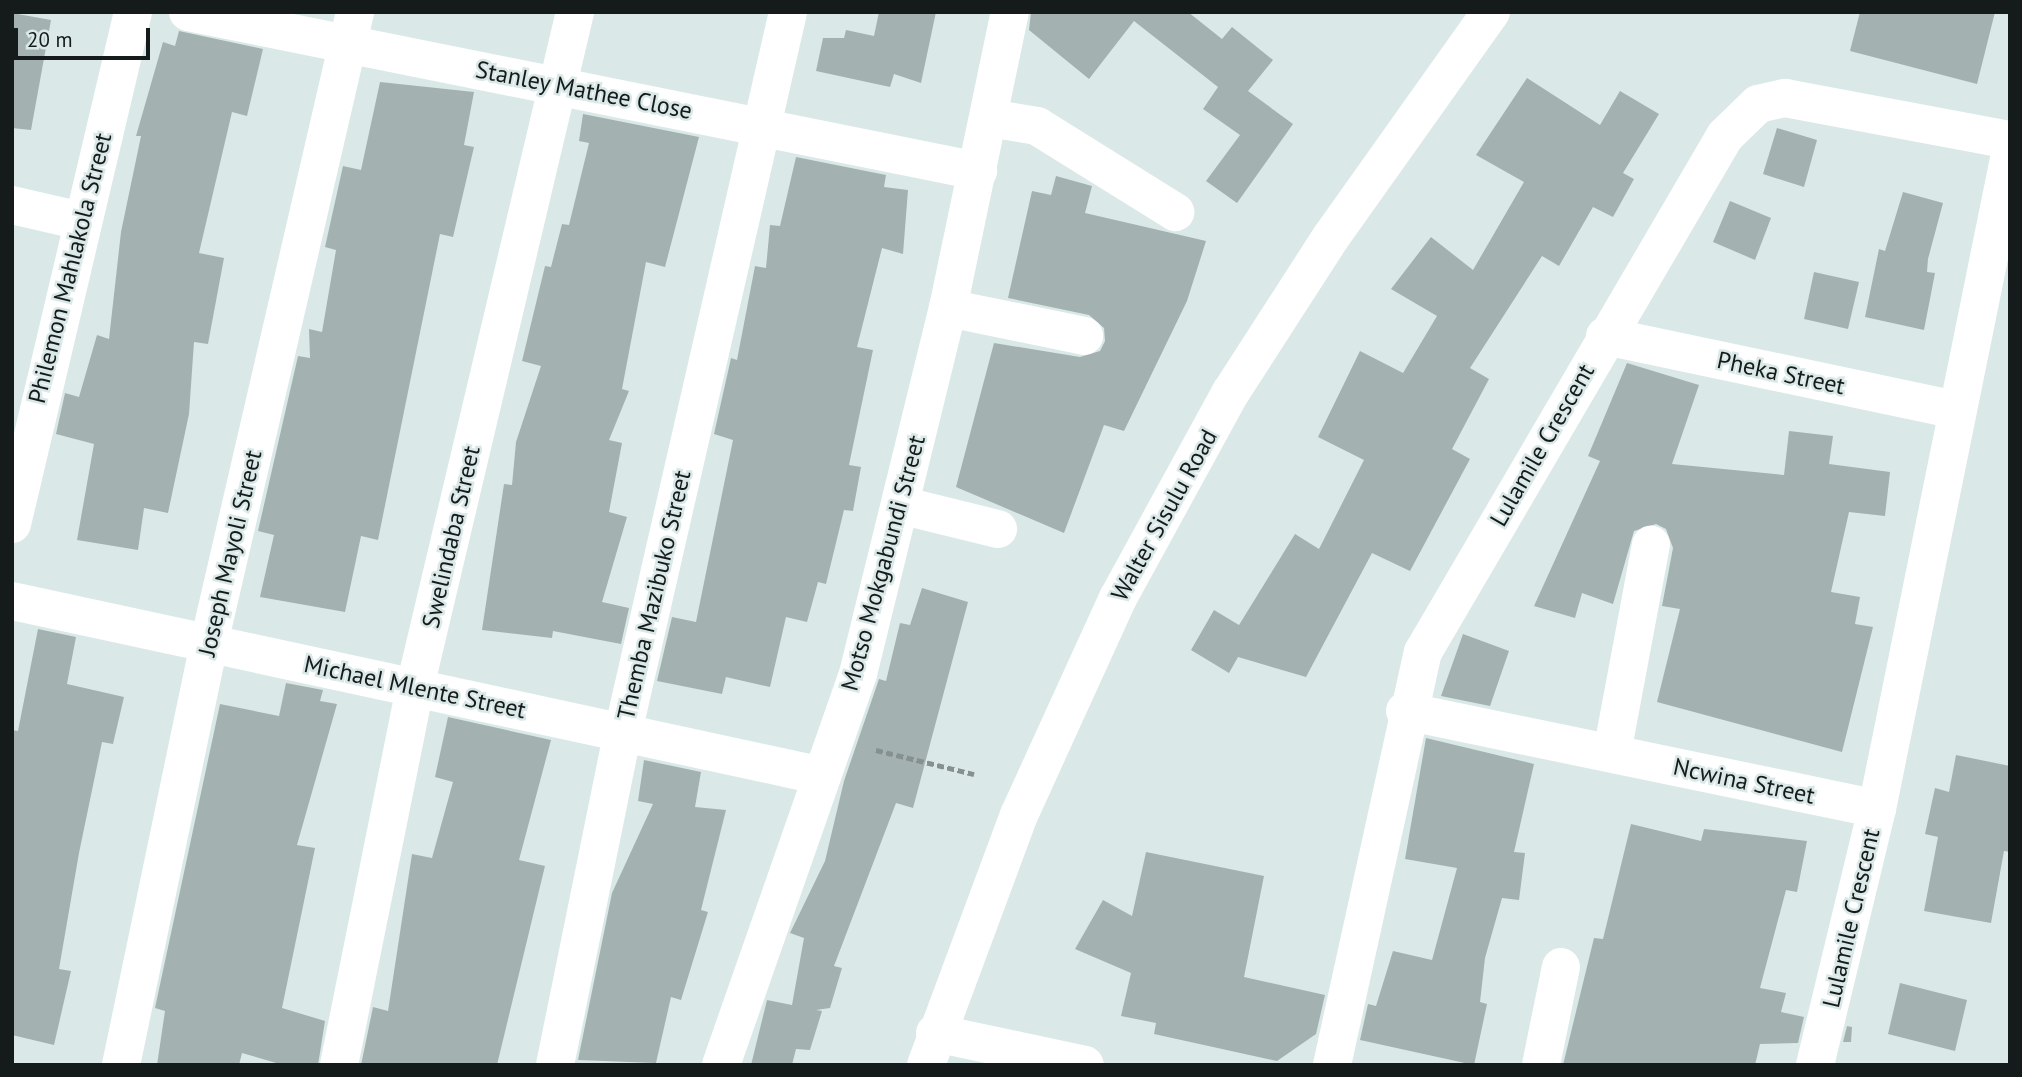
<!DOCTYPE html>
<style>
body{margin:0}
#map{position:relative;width:2022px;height:1077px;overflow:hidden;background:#dae9e7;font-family:"PT Sans",sans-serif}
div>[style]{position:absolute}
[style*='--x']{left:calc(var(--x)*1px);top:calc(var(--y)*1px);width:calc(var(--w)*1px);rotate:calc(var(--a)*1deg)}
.building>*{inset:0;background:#a3b2b0}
.path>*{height:4.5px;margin-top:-2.25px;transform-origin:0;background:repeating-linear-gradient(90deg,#86918f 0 7px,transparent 0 10.5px)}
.street>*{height:38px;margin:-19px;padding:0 19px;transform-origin:19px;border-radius:19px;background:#fff}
.secondary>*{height:38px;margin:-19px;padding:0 19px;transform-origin:19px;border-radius:19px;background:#fff}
span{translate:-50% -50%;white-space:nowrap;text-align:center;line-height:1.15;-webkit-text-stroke:5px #dae9e7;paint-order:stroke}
.street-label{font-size:24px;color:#151a1a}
.frame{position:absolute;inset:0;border:14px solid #151a1a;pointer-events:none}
.scale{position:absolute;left:14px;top:28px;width:136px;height:32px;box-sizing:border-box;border:4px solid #151a1a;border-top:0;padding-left:9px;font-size:21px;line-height:24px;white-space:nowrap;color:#151a1a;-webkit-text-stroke:5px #dae9e7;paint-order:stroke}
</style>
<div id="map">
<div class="building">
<i style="clip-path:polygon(879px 12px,936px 12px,921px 83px,894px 74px,890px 87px,816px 71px,823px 38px,844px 38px,846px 30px,874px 36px)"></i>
<i style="clip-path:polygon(1031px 12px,1188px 12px,1222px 39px,1232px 27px,1273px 60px,1248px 91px,1293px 124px,1237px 203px,1206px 181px,1240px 135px,1203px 109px,1218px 87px,1134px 21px,1089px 79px,1029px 30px)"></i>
<i style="clip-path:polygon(1860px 12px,1995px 12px,1977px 84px,1850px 51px)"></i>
<i style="clip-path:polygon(12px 13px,51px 20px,31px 130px,12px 128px)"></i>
<i style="clip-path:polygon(179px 31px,263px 49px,247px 116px,232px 112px,199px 253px,224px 258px,208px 344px,194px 342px,189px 414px,168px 513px,144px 508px,138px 550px,77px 540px,94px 444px,56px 434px,65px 393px,79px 397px,97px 335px,109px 339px,121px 232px,141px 136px,136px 136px,163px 42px,175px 46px)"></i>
<i style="clip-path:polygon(1527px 78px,1600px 125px,1620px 91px,1659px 114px,1623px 173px,1634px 179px,1613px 217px,1593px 207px,1559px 266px,1542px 256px,1470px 368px,1489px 379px,1452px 449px,1470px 459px,1410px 571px,1372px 553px,1306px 677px,1238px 657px,1229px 673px,1191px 650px,1214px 610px,1239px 625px,1295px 534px,1319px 549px,1364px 460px,1318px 437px,1360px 351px,1403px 373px,1437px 316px,1391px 289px,1431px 237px,1473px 270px,1524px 182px,1476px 155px)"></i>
<i style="clip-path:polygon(380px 82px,474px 92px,464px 145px,474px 147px,453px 237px,440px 234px,378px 540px,361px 536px,345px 612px,260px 597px,274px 535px,258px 531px,298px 356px,310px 358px,309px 329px,322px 332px,336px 250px,325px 247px,343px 166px,361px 170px)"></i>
<i style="clip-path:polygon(583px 114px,699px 137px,665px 267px,646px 262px,622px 389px,629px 391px,609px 440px,622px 443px,609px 512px,627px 517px,602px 602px,629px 608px,621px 644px,553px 631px,552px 638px,482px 630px,504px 484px,512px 485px,516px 442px,541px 366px,522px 361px,545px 266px,551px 267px,562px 224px,569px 225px,589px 143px,579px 141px)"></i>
<i style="clip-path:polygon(1777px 128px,1817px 140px,1804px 187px,1763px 174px)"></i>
<i style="clip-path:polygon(796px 157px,886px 175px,884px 187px,908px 190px,903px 254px,882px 248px,857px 347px,873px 350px,849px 465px,861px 467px,853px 511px,844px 510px,826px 584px,818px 582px,807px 622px,786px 617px,770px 687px,726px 677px,722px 694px,657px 681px,672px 617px,696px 622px,733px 440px,714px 434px,731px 358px,737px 360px,755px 266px,766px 268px,770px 225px,780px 226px)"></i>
<i style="clip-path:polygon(1056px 176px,1092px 186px,1085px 213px,1206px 241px,1187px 301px,1124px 431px,1104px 425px,1064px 533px,956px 487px,994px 343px,1080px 357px,1100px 351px,1105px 341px,1104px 328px,1089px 315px,1008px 298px,1032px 191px,1051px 195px)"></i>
<i style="clip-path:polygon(1903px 192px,1943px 203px,1928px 259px,1927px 272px,1935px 273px,1924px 330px,1865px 317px,1879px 249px,1885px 251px)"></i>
<i style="clip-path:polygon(1730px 201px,1771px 218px,1755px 260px,1713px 242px)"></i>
<i style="clip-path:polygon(1814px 272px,1859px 282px,1848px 329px,1804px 319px)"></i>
<i style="clip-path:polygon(1627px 363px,1699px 385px,1672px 464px,1784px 475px,1789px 431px,1833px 436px,1829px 464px,1890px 472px,1885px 516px,1849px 512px,1831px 592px,1860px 597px,1855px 624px,1873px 627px,1842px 752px,1657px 702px,1680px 609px,1662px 606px,1673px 548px,1666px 529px,1656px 524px,1634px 531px,1613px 604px,1582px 593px,1575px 618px,1534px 606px,1600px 461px,1588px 456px)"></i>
<i style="clip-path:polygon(922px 588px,968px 602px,913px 808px,896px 803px,834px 966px,842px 968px,830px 1008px,816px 1010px,822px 1011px,810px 1050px,796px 1049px,792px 1065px,751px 1065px,767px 1000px,792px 1005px,804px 938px,790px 933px,825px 861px,844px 781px,879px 679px,886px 681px,900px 623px,910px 625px)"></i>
<i style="clip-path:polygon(38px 629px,76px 637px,67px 684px,124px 697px,113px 744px,102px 742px,79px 853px,59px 969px,71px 971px,54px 1045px,12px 1035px,12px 730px,18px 731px)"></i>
<i style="clip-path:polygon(1463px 634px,1509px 651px,1490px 706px,1441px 696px)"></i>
<i style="clip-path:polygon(286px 683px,323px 690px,320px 701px,337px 704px,297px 845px,315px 848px,282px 1008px,325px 1021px,318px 1065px,283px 1065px,242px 1053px,239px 1065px,157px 1065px,165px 1011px,155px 1008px,220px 704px,279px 716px)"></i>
<i style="clip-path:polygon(448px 717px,551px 740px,519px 860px,545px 866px,497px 1065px,361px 1065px,373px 1007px,388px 1011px,412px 854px,432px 858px,453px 782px,435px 777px)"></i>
<i style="clip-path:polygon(1426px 738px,1534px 764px,1514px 852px,1525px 853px,1519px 900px,1502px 898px,1485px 958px,1480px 1002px,1487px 1004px,1474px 1065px,1360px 1040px,1368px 1004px,1376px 1006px,1393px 951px,1432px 960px,1457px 868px,1405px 859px)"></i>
<i style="clip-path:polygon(1956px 755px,2010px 766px,2010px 852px,2004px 851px,1991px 923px,1924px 911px,1938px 837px,1925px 834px,1935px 788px,1949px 792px)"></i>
<i style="clip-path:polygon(644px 760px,701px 772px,695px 807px,726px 810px,701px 910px,708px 912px,681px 1000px,671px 997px,656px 1063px,578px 1060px,612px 893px,653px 804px,638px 801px)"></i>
<i style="clip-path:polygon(1631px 824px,1701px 841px,1704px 829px,1807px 841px,1797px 892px,1786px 890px,1760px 988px,1786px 993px,1781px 1012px,1804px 1017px,1798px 1043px,1760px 1044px,1755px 1065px,1563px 1065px,1594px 938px,1603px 939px)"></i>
<i style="clip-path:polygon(1146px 852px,1264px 876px,1244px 977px,1325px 995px,1316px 1034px,1277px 1061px,1154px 1034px,1156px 1023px,1121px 1016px,1131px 973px,1075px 949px,1103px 900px,1132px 916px)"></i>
<i style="clip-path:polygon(1900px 983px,1967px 1000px,1955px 1051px,1888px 1034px)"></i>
<i style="clip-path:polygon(1847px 1026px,1852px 1027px,1851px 1042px,1843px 1042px)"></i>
</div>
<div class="path">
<i style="--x:876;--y:750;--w:101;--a:13.8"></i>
</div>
<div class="street">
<i style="--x:188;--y:12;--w:806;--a:11.38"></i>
<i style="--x:989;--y:118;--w:49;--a:9.5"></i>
<i style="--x:1037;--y:126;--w:163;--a:31.9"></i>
<i style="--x:12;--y:205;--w:71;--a:13.1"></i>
<i style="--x:948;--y:308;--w:139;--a:11.6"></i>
<i style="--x:1605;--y:336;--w:359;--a:11.9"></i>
<i style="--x:900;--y:505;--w:101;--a:13.8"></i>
<i style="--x:12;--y:524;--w:526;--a:-76.7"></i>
<i style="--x:12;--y:601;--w:825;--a:12.18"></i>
<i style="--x:1405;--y:711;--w:482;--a:11.7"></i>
<i style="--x:1612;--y:753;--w:212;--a:-79.4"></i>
<i style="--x:935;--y:1033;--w:153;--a:12"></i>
<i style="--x:121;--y:1065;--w:431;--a:-78.2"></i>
<i style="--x:209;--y:643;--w:648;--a:-76.97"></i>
<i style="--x:339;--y:1065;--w:386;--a:-78.6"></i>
<i style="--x:415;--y:687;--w:694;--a:-76.66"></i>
<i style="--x:555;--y:1065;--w:340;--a:-78.5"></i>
<i style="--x:623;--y:732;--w:739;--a:-77.09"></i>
<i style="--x:721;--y:1065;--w:414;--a:-70.7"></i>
<i style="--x:858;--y:674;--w:377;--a:-76.2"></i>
<i style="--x:948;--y:308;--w:302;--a:-78.2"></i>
<i style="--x:1332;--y:1065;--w:423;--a:-77.6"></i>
<i style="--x:1423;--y:652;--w:598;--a:-59.66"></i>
<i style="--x:1725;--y:136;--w:46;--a:-44.1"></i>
<i style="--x:1758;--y:104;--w:28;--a:-13"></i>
<i style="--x:1785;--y:98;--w:229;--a:10.6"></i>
<i style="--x:1541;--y:1065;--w:100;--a:-78.5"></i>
<i style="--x:1815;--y:1065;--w:263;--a:-76.4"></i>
<i style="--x:1877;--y:809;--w:668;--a:-78.52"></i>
</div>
<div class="secondary">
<i style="--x:926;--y:1065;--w:267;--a:-69.6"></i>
<i style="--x:1019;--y:815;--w:239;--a:-65.5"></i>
<i style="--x:1118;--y:598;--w:235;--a:-61.3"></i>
<i style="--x:1231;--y:392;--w:184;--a:-57.2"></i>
<i style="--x:1331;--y:237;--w:276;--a:-54.6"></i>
</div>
<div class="street-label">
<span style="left:584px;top:90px;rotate:11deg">Stanley Mathee Close</span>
<span style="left:70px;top:268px;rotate:-76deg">Philemon Mahlakola Street</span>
<span style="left:1781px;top:373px;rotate:12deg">Pheka Street</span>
<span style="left:1542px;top:445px;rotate:-60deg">Lulamile Crescent</span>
<span style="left:1164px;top:515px;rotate:-61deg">Walter Sisulu Road</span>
<span style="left:451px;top:537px;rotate:-77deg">Swelindaba Street</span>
<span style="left:230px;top:553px;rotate:-77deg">Joseph Mayoli Street</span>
<span style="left:883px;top:563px;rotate:-75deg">Motso Mokgabundi Street</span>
<span style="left:654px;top:595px;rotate:-77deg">Themba Mazibuko Street</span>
<span style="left:415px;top:687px;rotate:12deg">Michael Mlente Street</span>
<span style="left:1744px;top:781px;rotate:12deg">Ncwina Street</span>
<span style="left:1851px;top:918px;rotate:-77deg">Lulamile Crescent</span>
</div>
<div class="frame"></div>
<div class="scale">20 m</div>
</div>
